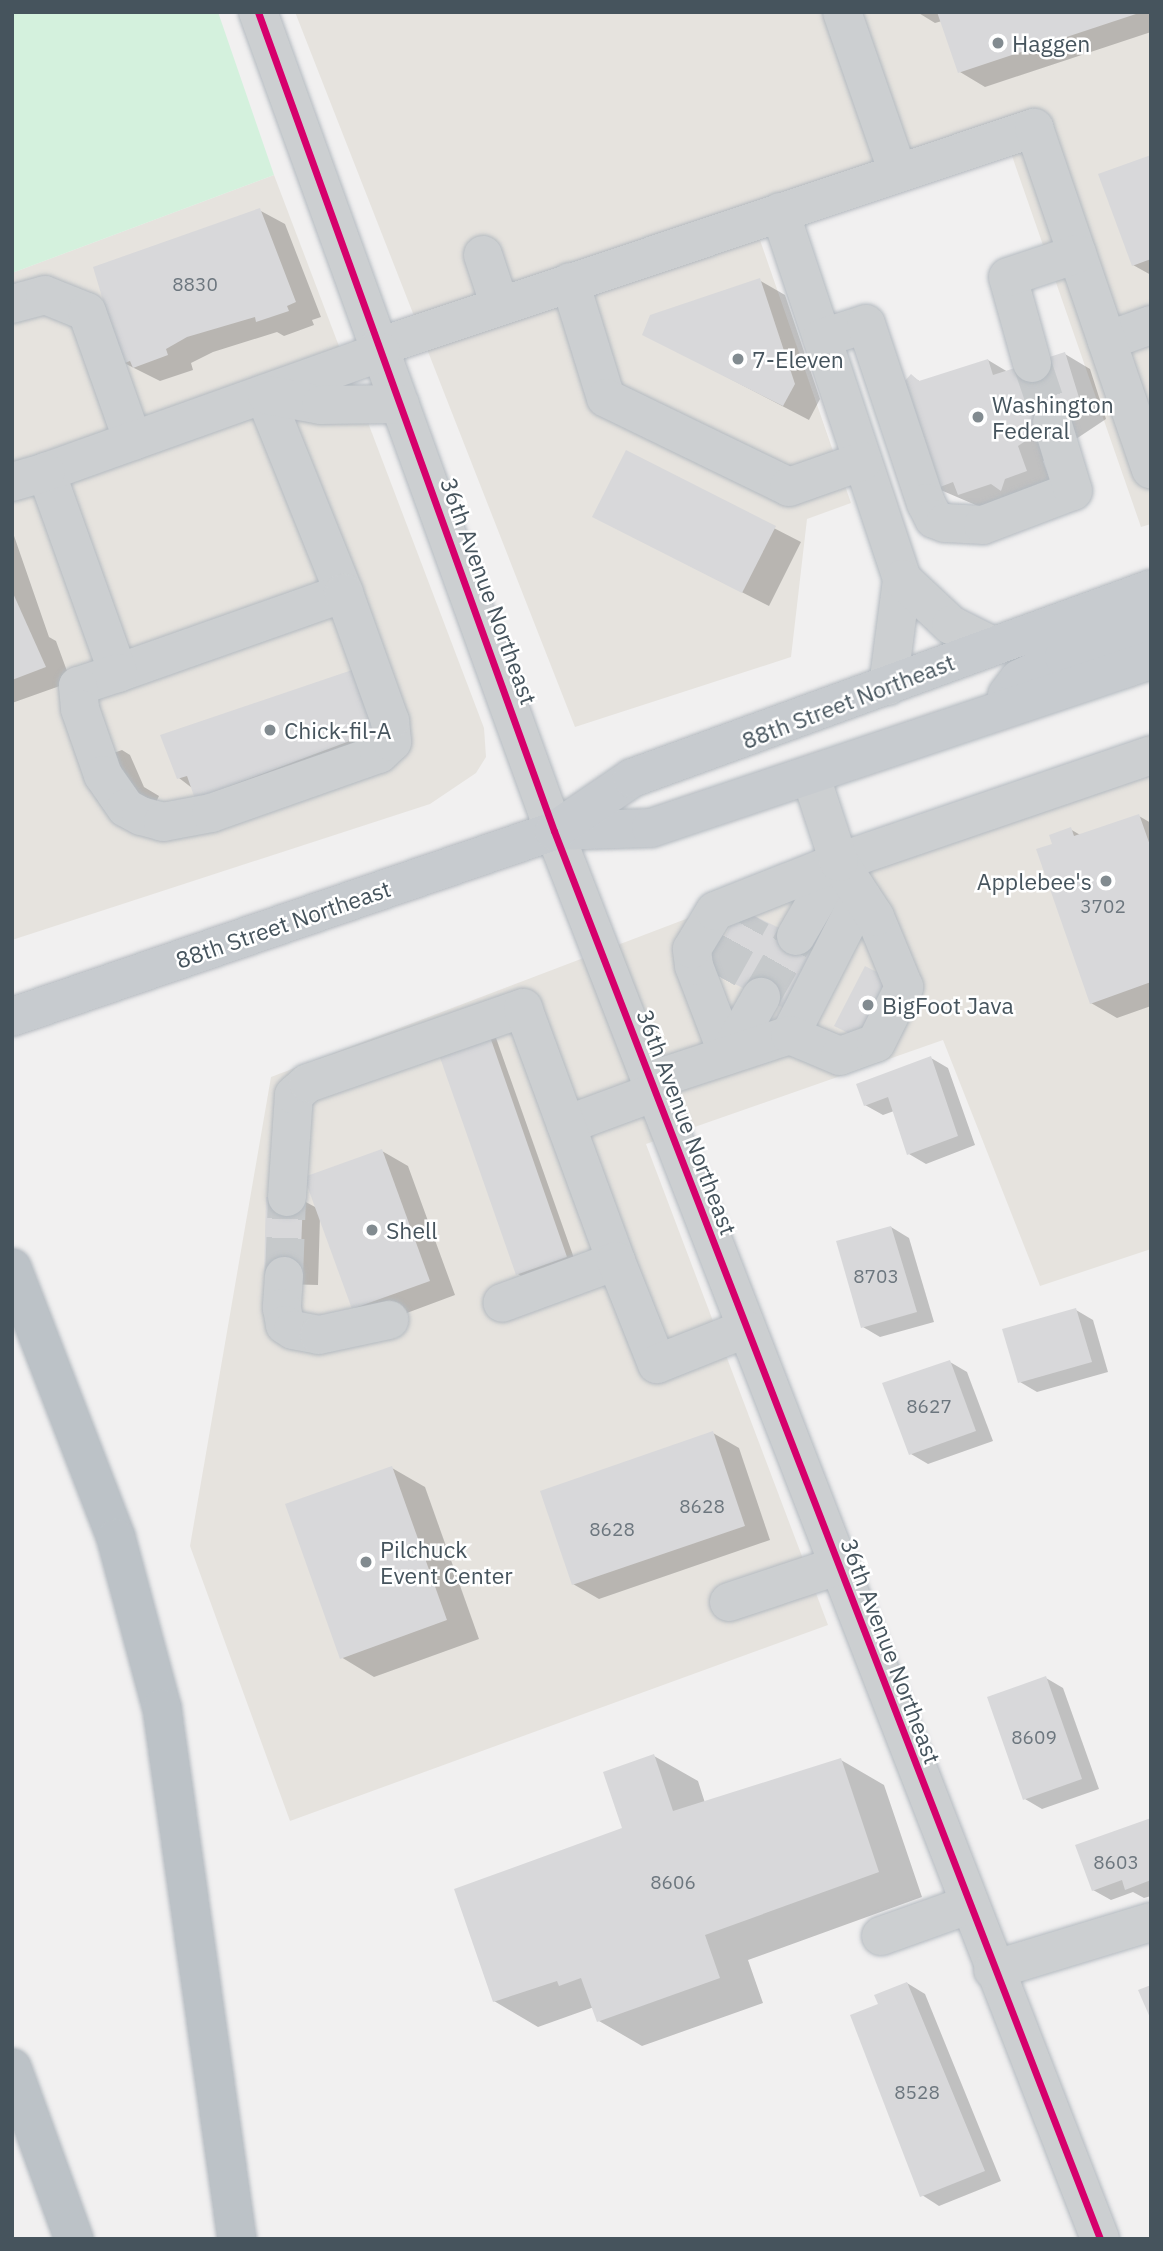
<!DOCTYPE html>
<style>
body{margin:0}
#map{position:relative;width:1163px;height:2251px;overflow:hidden;background:#f1f0f0;font-family:"IBM Plex Sans",sans-serif}
div>[style]{position:absolute}
[style*='--x']{left:calc(var(--x)*1px);top:calc(var(--y)*1px);width:calc(var(--w)*1px);rotate:calc(var(--a)*1deg)}
.commercial>*{inset:0;background:#e6e3de}
.green>*{inset:0;background:#d4f1dd}
.shadow>*{inset:0;background:#0003}
.building>*{inset:0;background:#d8d8da}
.minor-tunnel>*{height:38px;margin-top:-19px;transform-origin:0;background:repeating-linear-gradient(90deg,#c6c9cb 0 38px,transparent 0 57px)}
.roads{filter:drop-shadow(0 0 2px #b4bac0) drop-shadow(0 0 2px #b4bac0)}
.minor>*{height:38px;margin:-19px;padding:0 19px;transform-origin:19px;border-radius:19px;background:#cccfd1}
.major>*{height:38px;margin:-19px;padding:0 19px;transform-origin:19px;border-radius:19px;background:#c7cbcf}
.highway>*{height:38px;margin:-19px;padding:0 19px;transform-origin:19px;border-radius:19px;background:#bcc2c7}
.cycleway>*{height:7px;margin:-3.5px;padding:0 3.5px;transform-origin:3.5px;border-radius:3.5px;background:#d6006c}
.dots>*{width:19px;height:19px;translate:-50% -50%;box-sizing:border-box;border:4px solid #fff;border-radius:50%}
span{translate:-50% -50%;white-space:nowrap;text-align:center;line-height:1.15;-webkit-text-stroke:5px #fff;paint-order:stroke}
.number-label{font-size:19px;color:#6c767e}
.number-label span{-webkit-text-stroke-width:0}
.poi-label{font-size:23px;color:#46545d}
.left{translate:0 -50%;text-align:left}
.right{translate:-100% -50%;text-align:right}
.street-label{font-size:23px;color:#46545d}
.frame{position:absolute;inset:0;border:14px solid #46545d;pointer-events:none}
</style>
<div id="map">
<div class="commercial">
<i style="clip-path:polygon(295px 12px,1151px 12px,1151px 524px,1141px 527px,1011px 153px,760px 240px,851px 503px,807px 519px,791px 657px,575px 727px)"></i>
<i style="clip-path:polygon(274px 175px,484px 728px,486px 757px,476px 773px,430px 804px,12px 940px,12px 273px)"></i>
<i style="clip-path:polygon(1151px 742px,1151px 1249px,1040px 1286px,943px 1040px,646px 1144px,828px 1625px,290px 1821px,190px 1546px,271px 1077px)"></i>
</div>
<div class="green">
<i style="clip-path:polygon(12px 12px,218px 12px,274px 175px,12px 273px)"></i>
</div>
<div class="shadow">
<i style="clip-path:polygon(917px 12px,1151px 12px,1151px 32px,985px 87px,960px 72px,942px 21px,935px 23px)"></i>
<i style="clip-path:polygon(1151px 157px,1151px 275px,1133px 265px)"></i>
<i style="clip-path:polygon(259px 210px,285px 224px,321px 317px,312px 320px,314px 325px,284px 336px,277px 332px,213px 352px,191px 363px,193px 370px,160px 381px,124px 363px)"></i>
<i style="clip-path:polygon(759px 280px,785px 295px,820px 399px,809px 420px,644px 334px)"></i>
<i style="clip-path:polygon(1065px 354px,1090px 369px,1106px 419px,1043px 461px,1052px 485px,985px 509px,936px 488px,911px 376px,921px 382px,988px 360px,1008px 372px)"></i>
<i style="clip-path:polygon(627px 453px,801px 542px,769px 606px,595px 517px)"></i>
<i style="clip-path:polygon(12px 530px,49px 637px,56px 641px,71px 682px,12px 703px)"></i>
<i style="clip-path:polygon(381px 666px,402px 721px,230px 817px,179px 778px)"></i>
<i style="clip-path:polygon(122px 750px,130px 755px,144px 787px,159px 796px,141px 833px,97px 800px,82px 764px)"></i>
<i style="clip-path:polygon(1139px 816px,1151px 823px,1151px 1006px,1117px 1018px,1091px 1003px,1055px 845px,1070px 829px,1082px 836px)"></i>
<i style="clip-path:polygon(496px 1038px,575px 1261px,526px 1279px,518px 1274px,439px 1050px)"></i>
<i style="clip-path:polygon(931px 1058px,948px 1068px,975px 1145px,926px 1164px,909px 1154px,894px 1111px,883px 1115px,865px 1105px)"></i>
<i style="clip-path:polygon(382px 1151px,408px 1166px,455px 1295px,380px 1323px,354px 1308px,320px 1216px,318px 1285px,283px 1284px,302px 1200px,317px 1208px)"></i>
<i style="clip-path:polygon(891px 1227px,909px 1238px,934px 1322px,880px 1337px,863px 1327px)"></i>
<i style="clip-path:polygon(1076px 1310px,1093px 1320px,1108px 1372px,1037px 1392px,1020px 1382px)"></i>
<i style="clip-path:polygon(950px 1362px,967px 1372px,993px 1441px,928px 1464px,911px 1454px)"></i>
<i style="clip-path:polygon(713px 1433px,739px 1448px,770px 1540px,599px 1599px,573px 1584px)"></i>
<i style="clip-path:polygon(392px 1468px,425px 1487px,479px 1639px,374px 1677px,341px 1657px)"></i>
<i style="clip-path:polygon(1046px 1678px,1063px 1688px,1099px 1789px,1042px 1809px,1025px 1799px)"></i>
<i style="clip-path:polygon(654px 1756px,698px 1781px,705px 1803px,841px 1760px,884px 1785px,922px 1897px,748px 1960px,763px 2003px,642px 2046px,599px 2021px,594px 2007px,538px 2027px,494px 2001px,625px 1829px)"></i>
<i style="clip-path:polygon(1151px 1820px,1151px 1896px,1144px 1898px,1133px 1892px,1111px 1900px,1093px 1890px)"></i>
<i style="clip-path:polygon(907px 1983px,925px 1994px,1001px 2181px,939px 2206px,922px 2195px,880px 2005px)"></i>
</div>
<div class="building">
<i style="clip-path:polygon(937px 12px,1139px 12px,1139px 13px,958px 73px)"></i>
<i style="clip-path:polygon(1151px 155px,1151px 259px,1132px 266px,1098px 174px)"></i>
<i style="clip-path:polygon(260px 208px,296px 302px,287px 306px,289px 311px,256px 322px,255px 317px,187px 337px,166px 349px,168px 355px,133px 368px,130px 361px,122px 364px,93px 267px)"></i>
<i style="clip-path:polygon(760px 278px,795px 384px,783px 406px,642px 335px,650px 315px)"></i>
<i style="clip-path:polygon(1065px 352px,1081px 404px,1018px 446px,1027px 471px,1005px 479px,1001px 491px,991px 484px,958px 495px,953px 482px,935px 489px,897px 390px,911px 374px,919px 381px,988px 359px,993px 375px)"></i>
<i style="clip-path:polygon(626px 450px,776px 526px,742px 593px,592px 517px)"></i>
<i style="clip-path:polygon(12px 591px,46px 667px,12px 680px)"></i>
<i style="clip-path:polygon(355px 669px,394px 715px,368px 742px,366px 735px,195px 799px,187px 776px,177px 779px,160px 735px)"></i>
<i style="clip-path:polygon(1139px 814px,1151px 848px,1151px 982px,1090px 1004px,1036px 849px,1052px 844px,1049px 835px,1071px 827px,1074px 836px)"></i>
<i style="clip-path:polygon(739px 908px,823px 950px,792px 1012px,708px 971px)"></i>
<i style="clip-path:polygon(865px 966px,898px 983px,867px 1042px,834px 1026px)"></i>
<i style="clip-path:polygon(488px 1031px,567px 1257px,516px 1275px,437px 1049px)"></i>
<i style="clip-path:polygon(931px 1056px,958px 1136px,907px 1155px,888px 1097px,864px 1106px,856px 1084px)"></i>
<i style="clip-path:polygon(382px 1149px,430px 1281px,352px 1309px,304px 1177px)"></i>
<i style="clip-path:polygon(266px 1197px,303px 1198px,300px 1276px,264px 1275px)"></i>
<i style="clip-path:polygon(891px 1226px,917px 1312px,861px 1328px,836px 1241px)"></i>
<i style="clip-path:polygon(1076px 1308px,1092px 1362px,1018px 1383px,1002px 1329px)"></i>
<i style="clip-path:polygon(950px 1360px,976px 1431px,909px 1455px,882px 1383px)"></i>
<i style="clip-path:polygon(713px 1431px,745px 1526px,572px 1585px,540px 1491px)"></i>
<i style="clip-path:polygon(392px 1466px,447px 1620px,340px 1659px,285px 1504px)"></i>
<i style="clip-path:polygon(1046px 1676px,1082px 1779px,1023px 1800px,987px 1697px)"></i>
<i style="clip-path:polygon(654px 1754px,673px 1811px,841px 1758px,879px 1872px,705px 1935px,720px 1978px,597px 2022px,581px 1978px,559px 1986px,557px 1981px,493px 2002px,454px 1889px,622px 1828px,603px 1772px)"></i>
<i style="clip-path:polygon(1151px 1818px,1151px 1880px,1125px 1890px,1122px 1880px,1092px 1891px,1075px 1845px)"></i>
<i style="clip-path:polygon(907px 1982px,985px 2171px,920px 2197px,850px 2015px,878px 2004px,874px 1995px)"></i>
<i style="clip-path:polygon(1151px 1985px,1151px 2020px,1138px 1990px)"></i>
</div>
<div class="minor-tunnel">
<i style="--x:1032;--y:363;--w:62;--a:71.3"></i>
<i style="--x:718;--y:976;--w:70;--a:-60.9"></i>
<i style="--x:761;--y:997;--w:70;--a:-60.2"></i>
<i style="--x:284;--y:1276;--w:79;--a:-87.8"></i>
</div>
<div class="roads">
<div class="minor">
<i style="--x:258;--y:12;--w:871;--a:70.13"></i>
<i style="--x:554;--y:831;--w:1510;--a:68.8"></i>
<i style="--x:842;--y:12;--w:170;--a:70.8"></i>
<i style="--x:780;--y:212;--w:387;--a:71.6"></i>
<i style="--x:483;--y:255;--w:54;--a:71.6"></i>
<i style="--x:570;--y:282;--w:121;--a:72.8"></i>
<i style="--x:606;--y:398;--w:203;--a:25.9"></i>
<i style="--x:789;--y:487;--w:78;--a:-19.4"></i>
<i style="--x:12;--y:304;--w:34;--a:-15"></i>
<i style="--x:45;--y:295;--w:45;--a:22"></i>
<i style="--x:87;--y:312;--w:137;--a:70.4"></i>
<i style="--x:822;--y:338;--w:46;--a:-17.7"></i>
<i style="--x:866;--y:324;--w:189;--a:71.5"></i>
<i style="--x:926;--y:503;--w:18;--a:63"></i>
<i style="--x:934;--y:519;--w:12;--a:20"></i>
<i style="--x:945;--y:523;--w:38;--a:3"></i>
<i style="--x:983;--y:525;--w:96;--a:-20.7"></i>
<i style="--x:1073;--y:491;--w:72;--a:-106.9"></i>
<i style="--x:1107;--y:341;--w:47;--a:-20"></i>
<i style="--x:379;--y:347;--w:691;--a:-18.49"></i>
<i style="--x:1034;--y:128;--w:361;--a:71.1"></i>
<i style="--x:1032;--y:363;--w:89;--a:-105.6"></i>
<i style="--x:1008;--y:277;--w:73;--a:-18.4"></i>
<i style="--x:264;--y:394;--w:214;--a:68.1"></i>
<i style="--x:344;--y:593;--w:240;--a:160.5"></i>
<i style="--x:118;--y:673;--w:214;--a:-109.7"></i>
<i style="--x:46;--y:472;--w:356;--a:-19.7"></i>
<i style="--x:267;--y:395;--w:55;--a:10.5"></i>
<i style="--x:321;--y:405;--w:79;--a:-0.7"></i>
<i style="--x:12;--y:482;--w:35;--a:-16"></i>
<i style="--x:118;--y:673;--w:42;--a:162"></i>
<i style="--x:78;--y:686;--w:23;--a:85"></i>
<i style="--x:80;--y:709;--w:70;--a:70.8"></i>
<i style="--x:103;--y:775;--w:40;--a:55.1"></i>
<i style="--x:126;--y:808;--w:17;--a:28"></i>
<i style="--x:141;--y:816;--w:23;--a:15"></i>
<i style="--x:163;--y:822;--w:49;--a:-10.6"></i>
<i style="--x:211;--y:813;--w:178;--a:-19.4"></i>
<i style="--x:379;--y:754;--w:18;--a:-43"></i>
<i style="--x:392;--y:742;--w:21;--a:-95"></i>
<i style="--x:390;--y:721;--w:136;--a:-109.8"></i>
<i style="--x:888;--y:686;--w:108;--a:-82.5"></i>
<i style="--x:902;--y:579;--w:67;--a:43.2"></i>
<i style="--x:951;--y:625;--w:47;--a:26.6"></i>
<i style="--x:796;--y:936;--w:86;--a:-59.8"></i>
<i style="--x:790;--y:1035;--w:156;--a:-62.9"></i>
<i style="--x:728;--y:1055;--w:95;--a:-110.9"></i>
<i style="--x:694;--y:966;--w:17;--a:-97"></i>
<i style="--x:692;--y:949;--w:44;--a:-58.8"></i>
<i style="--x:715;--y:911;--w:133;--a:-21.6"></i>
<i style="--x:839;--y:862;--w:330;--a:-18.9"></i>
<i style="--x:728;--y:1055;--w:67;--a:-60.4"></i>
<i style="--x:650;--y:1081;--w:147;--a:-18.2"></i>
<i style="--x:790;--y:1035;--w:54;--a:22.8"></i>
<i style="--x:840;--y:1056;--w:38;--a:-20"></i>
<i style="--x:876;--y:1043;--w:63;--a:-63.4"></i>
<i style="--x:904;--y:987;--w:76;--a:-112.5"></i>
<i style="--x:875;--y:917;--w:66;--a:-123.2"></i>
<i style="--x:839;--y:862;--w:89;--a:-108.2"></i>
<i style="--x:566;--y:1125;--w:95;--a:-20.3"></i>
<i style="--x:287;--y:1197;--w:102;--a:-86.1"></i>
<i style="--x:294;--y:1095;--w:18;--a:-41"></i>
<i style="--x:308;--y:1083;--w:228;--a:-19.2"></i>
<i style="--x:523;--y:1008;--w:270;--a:69.8"></i>
<i style="--x:616;--y:1261;--w:121;--a:159.8"></i>
<i style="--x:616;--y:1261;--w:111;--a:68.3"></i>
<i style="--x:657;--y:1364;--w:95;--a:-21.7"></i>
<i style="--x:284;--y:1276;--w:32;--a:94"></i>
<i style="--x:282;--y:1308;--w:17;--a:80"></i>
<i style="--x:285;--y:1325;--w:9;--a:32"></i>
<i style="--x:293;--y:1330;--w:26;--a:11"></i>
<i style="--x:319;--y:1335;--w:72;--a:-12.1"></i>
<i style="--x:729;--y:1602;--w:114;--a:-18.4"></i>
<i style="--x:881;--y:1936;--w:92;--a:-19.6"></i>
<i style="--x:993;--y:1970;--w:165;--a:-16.9"></i>
</div>
<div class="major">
<i style="--x:1007;--y:695;--w:20;--a:-53"></i>
<i style="--x:1019;--y:679;--w:50;--a:-26.1"></i>
<i style="--x:1064;--y:657;--w:92;--a:-19.6"></i>
<i style="--x:554;--y:831;--w:97;--a:-1.8"></i>
<i style="--x:651;--y:828;--w:527;--a:-18.57"></i>
<i style="--x:12;--y:1017;--w:573;--a:-18.94"></i>
<i style="--x:554;--y:831;--w:94;--a:-34.2"></i>
<i style="--x:632;--y:778;--w:552;--a:-20.01"></i>
</div>
<div class="highway">
<i style="--x:12;--y:1268;--w:289;--a:68.9"></i>
<i style="--x:116;--y:1538;--w:176;--a:74.9"></i>
<i style="--x:162;--y:1708;--w:536;--a:81.96"></i>
<i style="--x:12;--y:2068;--w:182;--a:70.1"></i>
</div>
</div>
<div class="cycleway">
<i style="--x:258;--y:12;--w:871;--a:70.13"></i>
<i style="--x:554;--y:831;--w:1510;--a:68.8"></i>
</div>
<div class="dots">
<i style="left:998px;top:43px;background:#828b90"></i>
<i style="left:738px;top:359px;background:#828b90"></i>
<i style="left:978px;top:417px;background:#828b90"></i>
<i style="left:270px;top:730px;background:#828b90"></i>
<i style="left:1106px;top:881px;background:#828b90"></i>
<i style="left:868px;top:1005px;background:#828b90"></i>
<i style="left:372px;top:1230px;background:#828b90"></i>
<i style="left:366px;top:1562px;background:#828b90"></i>
</div>
<div class="number-label">
<span style="left:195px;top:285px">8830</span>
<span style="left:1103px;top:907px">3702</span>
<span style="left:876px;top:1277px">8703</span>
<span style="left:929px;top:1407px">8627</span>
<span style="left:702px;top:1507px">8628</span>
<span style="left:612px;top:1530px">8628</span>
<span style="left:1034px;top:1738px">8609</span>
<span style="left:1116px;top:1863px">8603</span>
<span style="left:673px;top:1883px">8606</span>
<span style="left:917px;top:2093px">8528</span>
</div>
<div class="poi-label">
<span class="left" style="left:1012px;top:43px">Haggen</span>
<span class="left" style="left:752px;top:359px">7-Eleven</span>
<span class="left" style="left:992px;top:417px">Washington<br>Federal</span>
<span class="left" style="left:284px;top:730px">Chick-fil-A</span>
<span class="right" style="left:1092px;top:881px">Applebee's</span>
<span class="left" style="left:882px;top:1005px">BigFoot Java</span>
<span class="left" style="left:386px;top:1230px">Shell</span>
<span class="left" style="left:380px;top:1562px">Pilchuck<br>Event Center</span>
</div>
<div class="street-label">
<span style="left:489px;top:591px;rotate:70deg">36th Avenue Northeast</span>
<span style="left:848px;top:701px;rotate:-21deg">88th Street Northeast</span>
<span style="left:283px;top:924px;rotate:-19deg">88th Street Northeast</span>
<span style="left:687px;top:1122px;rotate:69deg">36th Avenue Northeast</span>
<span style="left:891px;top:1651px;rotate:69deg">36th Avenue Northeast</span>
</div>
<div class="frame"></div>
</div>
